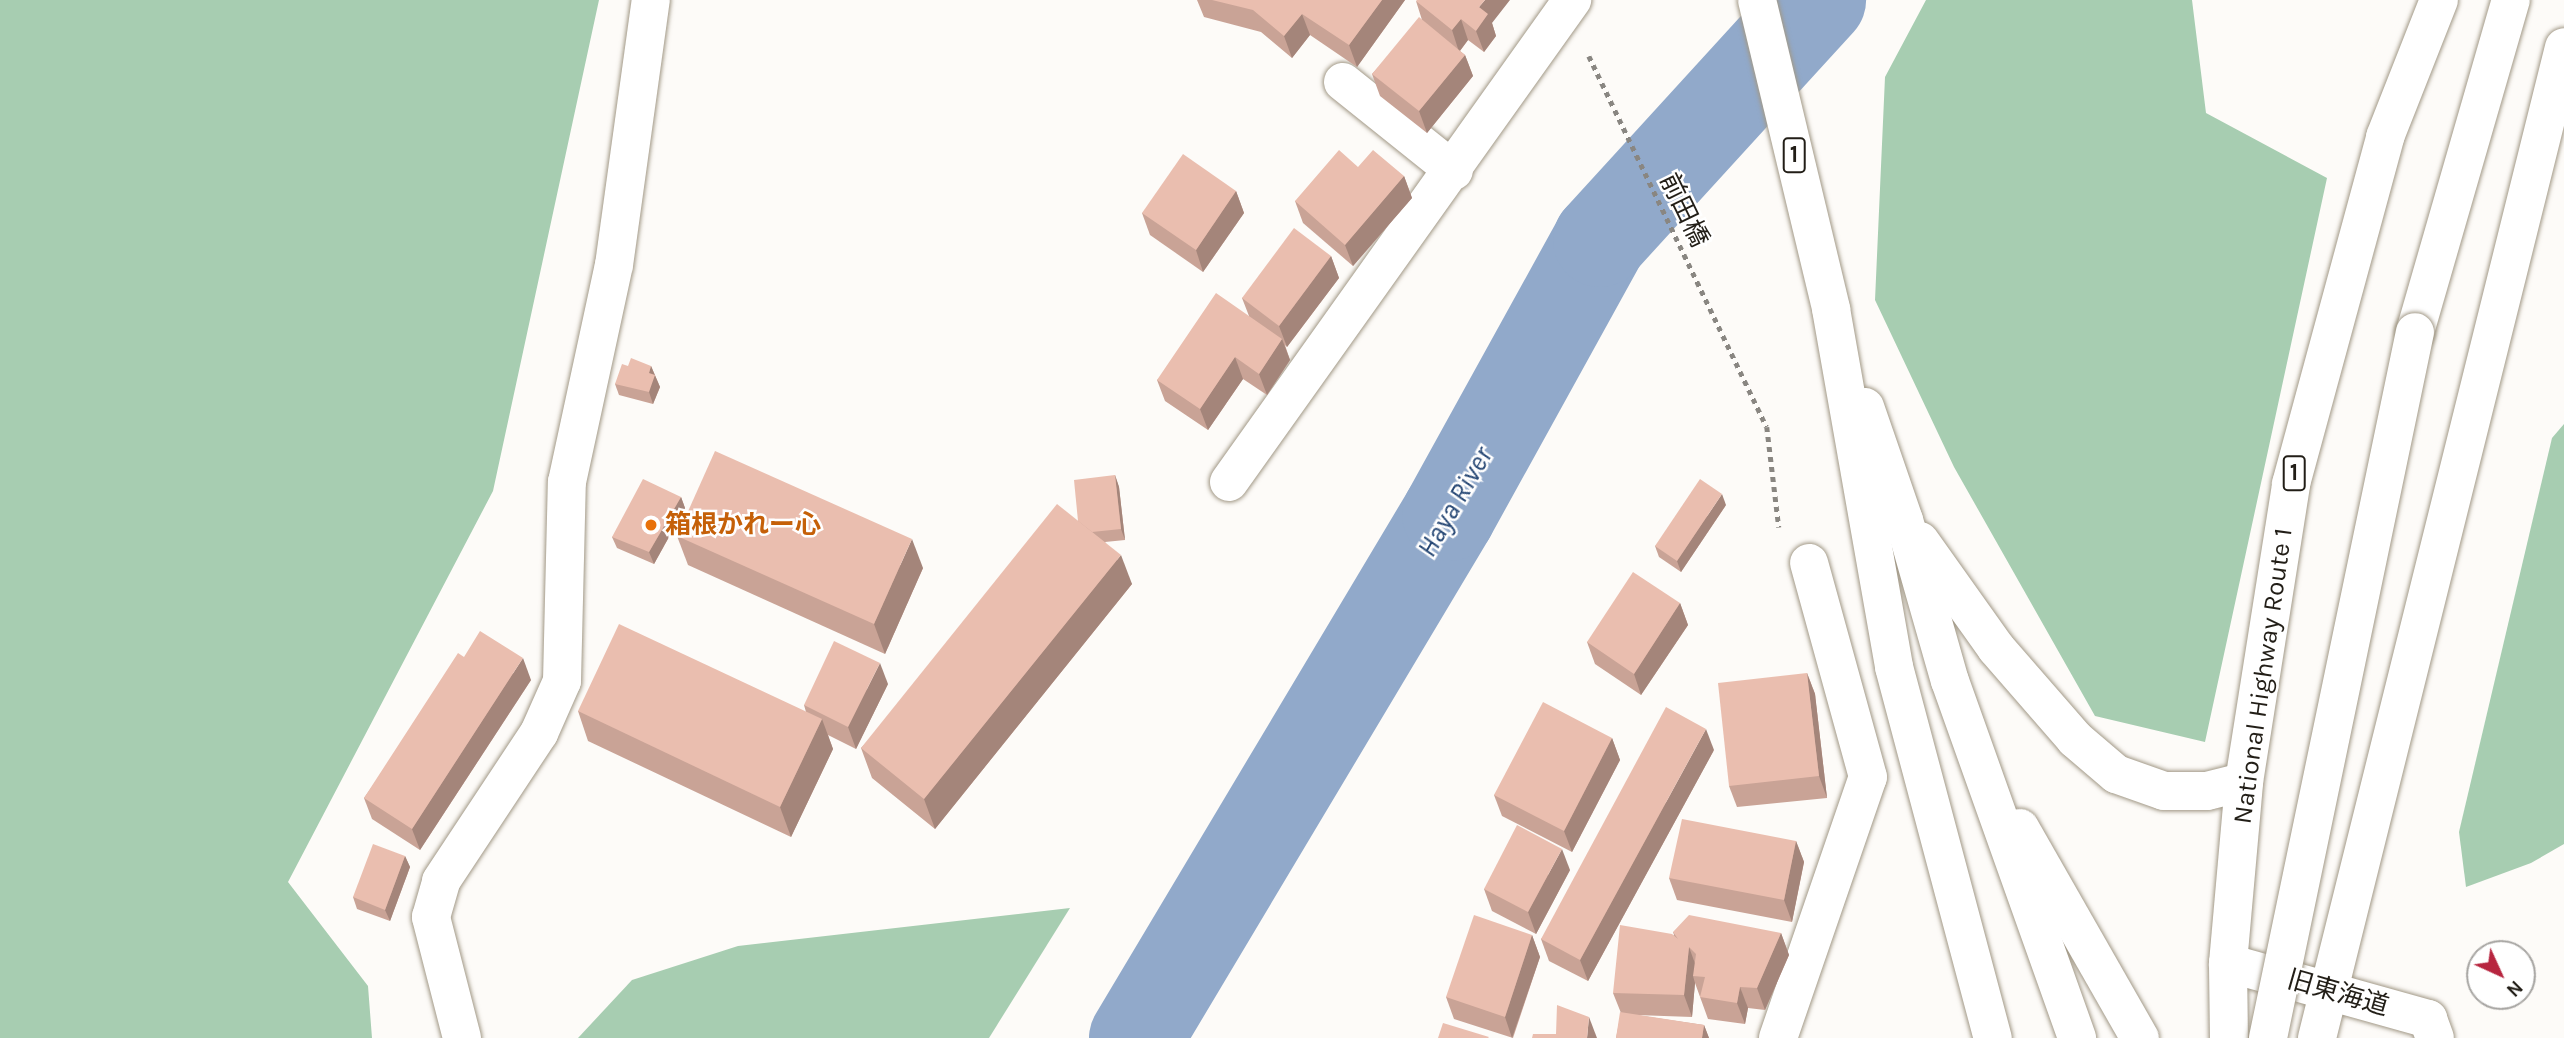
<!DOCTYPE html>
<meta charset="utf-8">
<style>
body{margin:0}
#map{position:relative;width:2564px;height:1038px;overflow:hidden;background:#fdfbf8;font-family:Karla,"Noto Sans JP",sans-serif}
div>[style]{position:absolute}
[style*='--x']{left:calc(var(--x)*1px);top:calc(var(--y)*1px);width:calc(var(--w)*1px);rotate:calc(var(--a)*1deg)}
.forest>*{inset:0;background:#a7cdb1}
.river>*{height:94px;margin:-47px;padding:0 47px;transform-origin:47px;border-radius:47px;background:#91a9ca}
.path>*{height:4.5px;margin-top:-2.25px;transform-origin:0;background:repeating-linear-gradient(90deg,#898681 0 5px,transparent 0 10px)}
.roads{filter:drop-shadow(0 0 2px #a29987) drop-shadow(0 0 2px #a29987)}
.minor>*{height:38px;margin:-19px;padding:0 19px;transform-origin:19px;border-radius:19px;background:#fff}
.highway>*{height:38px;margin:-19px;padding:0 19px;transform-origin:19px;border-radius:19px;background:#fff}
.bridges{filter:drop-shadow(0 0 2px #a29987) drop-shadow(0 0 2px #a29987)}
.highway-bridge>*{height:38px;margin:-19px;padding:0 19px;transform-origin:19px;border-radius:19px;background:#fff}
.wall>*{inset:0;background:#c9a396}
.shaded-wall>*{inset:0;background:#a4857a}
.building>*{inset:0;background:#eabeaf}
.dots>*{width:19px;height:19px;translate:-50% -50%;box-sizing:border-box;border:4px solid #fff;border-radius:50%}
span{translate:-50% -50%;white-space:nowrap;text-align:center;line-height:1.15;-webkit-text-stroke:5px #fff;paint-order:stroke}
.shield-label span{padding:2px 5px;background:#fff;border:2px solid;border-radius:5px;-webkit-text-stroke-width:0}
.shield-label{font-size:24px;color:#221e17;font-weight:700}
.street-label{font-size:26px;color:#221e17}
.food-label{font-size:26px;color:#c56008;font-weight:700}
.left{translate:0 -50%;text-align:left}
.water-label{font-size:28px;color:#274875;font-style:italic}
.north{position:absolute;left:2466px;top:940px;width:70px;height:70px;box-sizing:border-box;background:#fff;border:2px solid #a7a5a2;border-radius:50%;rotate:135deg;font-size:19px;font-weight:700;line-height:28px;text-align:center;color:#221e17}
.north::after{content:'';display:block;margin:auto;width:24px;height:32px;background:#b7253f;clip-path:polygon(50% 0,100% 100%,50% 72%,0 100%)}
</style>
<div id="map">
<div class="forest">
<i style="clip-path:polygon(0 0,599px 0,493px 491px,288px 882px,368px 986px,372px 1038px,0 1038px)"></i>
<i style="clip-path:polygon(1926px 0,2192px 0,2206px 113px,2327px 178px,2205px 742px,2095px 716px,1954px 467px,1875px 300px,1885px 77px)"></i>
<i style="clip-path:polygon(2564px 424px,2564px 844px,2531px 863px,2466px 887px,2459px 832px,2552px 438px)"></i>
<i style="clip-path:polygon(1070px 908px,989px 1038px,578px 1038px,632px 980px,738px 946px)"></i>
</div>
<div class="river">
<i style="--x:1136;--y:1038;--w:610;--a:-59.15"></i>
<i style="--x:1449;--y:514;--w:313;--a:-61.1"></i>
<i style="--x:1600;--y:240;--w:325;--a:-47.6"></i>
</div>
<div class="path">
<i style="--x:1589;--y:56;--w:411;--a:64.4"></i>
<i style="--x:1767;--y:427;--w:101;--a:83.2"></i>
</div>
<div class="roads">
<div class="minor">
<i style="--x:1343;--y:82;--w:142;--a:38.7"></i>
<i style="--x:1229;--y:482;--w:592;--a:-54.56"></i>
<i style="--x:2228;--y:963;--w:208;--a:15.6"></i>
<i style="--x:2428;--y:1019;--w:20;--a:70"></i>
<i style="--x:462;--y:1038;--w:125;--a:-104.4"></i>
<i style="--x:431;--y:917;--w:37;--a:-74"></i>
<i style="--x:441;--y:881;--w:178;--a:-56.5"></i>
<i style="--x:539;--y:733;--w:57;--a:-66.1"></i>
<i style="--x:562;--y:681;--w:199;--a:-88.6"></i>
<i style="--x:567;--y:482;--w:222;--a:-77.8"></i>
<i style="--x:614;--y:265;--w:268;--a:-82.1"></i>
<i style="--x:1778;--y:1038;--w:276;--a:-71"></i>
<i style="--x:1868;--y:777;--w:222;--a:-105.4"></i>
</div>
<div class="highway">
<i style="--x:1757;--y:0;--w:318;--a:76.5"></i>
<i style="--x:1831;--y:309;--w:364;--a:80"></i>
<i style="--x:1894;--y:667;--w:384;--a:75.1"></i>
<i style="--x:2415;--y:332;--w:346;--a:-73.9"></i>
<i style="--x:1865;--y:407;--w:120;--a:71"></i>
<i style="--x:1904;--y:520;--w:167;--a:74.1"></i>
<i style="--x:1950;--y:681;--w:379;--a:70.4"></i>
<i style="--x:1920;--y:541;--w:131;--a:54.6"></i>
<i style="--x:1996;--y:648;--w:121;--a:49"></i>
<i style="--x:2075;--y:739;--w:54;--a:40.5"></i>
<i style="--x:2116;--y:774;--w:51;--a:19.5"></i>
<i style="--x:2164;--y:791;--w:43;--a:0"></i>
<i style="--x:2207;--y:791;--w:38;--a:-14"></i>
<i style="--x:2020;--y:828;--w:242;--a:60.3"></i>
<i style="--x:2229;--y:1038;--w:75;--a:-90.8"></i>
<i style="--x:2228;--y:963;--w:182;--a:-84.9"></i>
<i style="--x:2244;--y:782;--w:302;--a:-81"></i>
<i style="--x:2291;--y:484;--w:360;--a:-74.8"></i>
<i style="--x:2385;--y:137;--w:147;--a:-68.5"></i>
<i style="--x:2317;--y:1038;--w:1021;--a:-76"></i>
</div>
</div>
<div class="bridges">
<div class="highway-bridge">
<i style="--x:2268;--y:1038;--w:721;--a:-78.24"></i>
</div>
</div>
<div class="wall">
<i style="clip-path:polygon(1197px 0,1405px 0,1357px 67px,1310px 35px,1292px 58px,1261px 32px,1204px 17px)"></i>
<i style="clip-path:polygon(1416px 1px,1492px 23px,1496px 36px,1484px 52px,1468px 40px,1460px 51px,1465px 55px,1473px 76px,1427px 133px,1380px 96px,1372px 74px,1422px 20px)"></i>
<i style="clip-path:polygon(1404px 176px,1412px 198px,1353px 266px,1303px 223px,1295px 201px)"></i>
<i style="clip-path:polygon(1236px 191px,1244px 213px,1203px 272px,1150px 235px,1142px 213px)"></i>
<i style="clip-path:polygon(1331px 256px,1339px 278px,1287px 347px,1285px 345px,1290px 360px,1267px 395px,1243px 379px,1208px 430px,1165px 401px,1157px 380px,1249px 316px,1242px 298px)"></i>
<i style="clip-path:polygon(628px 366px,651px 366px,660px 387px,653px 404px,619px 395px,615px 384px)"></i>
<i style="clip-path:polygon(1115px 475px,1119px 487px,1125px 540px,1105px 542px,1132px 584px,935px 829px,872px 778px,861px 748px,1078px 521px)"></i>
<i style="clip-path:polygon(681px 497px,685px 508px,654px 564px,617px 548px,612px 537px)"></i>
<i style="clip-path:polygon(1726px 505px,1681px 572px,1659px 557px,1655px 546px)"></i>
<i style="clip-path:polygon(677px 536px,923px 568px,885px 654px,688px 565px)"></i>
<i style="clip-path:polygon(1680px 603px,1688px 625px,1641px 695px,1595px 664px,1587px 642px)"></i>
<i style="clip-path:polygon(464px 657px,531px 680px,420px 850px,372px 819px,364px 798px)"></i>
<i style="clip-path:polygon(1807px 673px,1815px 694px,1827px 798px,1737px 807px,1729px 786px)"></i>
<i style="clip-path:polygon(888px 684px,856px 749px,828px 735px,833px 749px,791px 837px,588px 741px,578px 711px,806px 712px,804px 705px)"></i>
<i style="clip-path:polygon(1612px 738px,1620px 760px,1572px 852px,1502px 816px,1494px 795px)"></i>
<i style="clip-path:polygon(1714px 750px,1588px 981px,1549px 961px,1541px 939px)"></i>
<i style="clip-path:polygon(1796px 841px,1804px 862px,1792px 922px,1677px 900px,1669px 878px)"></i>
<i style="clip-path:polygon(405px 856px,410px 867px,390px 921px,357px 909px,353px 897px)"></i>
<i style="clip-path:polygon(1570px 870px,1536px 934px,1492px 911px,1484px 889px)"></i>
<i style="clip-path:polygon(1673px 932px,1781px 933px,1789px 955px,1765px 1010px,1748px 1008px,1745px 1024px,1708px 1019px,1695px 983px,1692px 1017px,1636px 1015px,1704px 1025px,1709px 1038px,1616px 1038px,1621px 1013px,1613px 993px,1674px 935px)"></i>
<i style="clip-path:polygon(1532px 935px,1540px 957px,1513px 1038px,1454px 1019px,1446px 997px)"></i>
</div>
<div class="shaded-wall">
<i style="clip-path:polygon(1382px 0,1405px 0,1357px 67px,1349px 45px)"></i>
<i style="clip-path:polygon(1485px 0,1510px 0,1492px 23px,1496px 36px,1484px 52px,1476px 31px,1479px 7px)"></i>
<i style="clip-path:polygon(1302px 14px,1310px 35px,1292px 58px,1284px 36px)"></i>
<i style="clip-path:polygon(1461px 19px,1468px 40px,1459px 52px,1452px 30px)"></i>
<i style="clip-path:polygon(1465px 55px,1473px 76px,1427px 133px,1419px 111px)"></i>
<i style="clip-path:polygon(1404px 176px,1412px 198px,1353px 266px,1345px 245px)"></i>
<i style="clip-path:polygon(1236px 191px,1244px 213px,1203px 272px,1196px 250px)"></i>
<i style="clip-path:polygon(1331px 256px,1339px 278px,1287px 347px,1279px 326px)"></i>
<i style="clip-path:polygon(1282px 339px,1290px 360px,1267px 395px,1259px 374px)"></i>
<i style="clip-path:polygon(1235px 357px,1243px 379px,1208px 430px,1200px 409px)"></i>
<i style="clip-path:polygon(651px 366px,660px 387px,653px 404px,649px 392px,649px 373px)"></i>
<i style="clip-path:polygon(1115px 475px,1119px 487px,1125px 540px,1121px 529px)"></i>
<i style="clip-path:polygon(1722px 494px,1726px 505px,1681px 572px,1677px 561px)"></i>
<i style="clip-path:polygon(681px 497px,685px 508px,654px 564px,649px 552px)"></i>
<i style="clip-path:polygon(912px 539px,923px 568px,885px 654px,874px 624px)"></i>
<i style="clip-path:polygon(1121px 555px,1132px 584px,935px 829px,924px 799px)"></i>
<i style="clip-path:polygon(1680px 603px,1688px 625px,1641px 695px,1634px 674px)"></i>
<i style="clip-path:polygon(523px 658px,531px 680px,420px 850px,412px 829px)"></i>
<i style="clip-path:polygon(880px 663px,888px 684px,856px 749px,848px 727px)"></i>
<i style="clip-path:polygon(1807px 673px,1815px 694px,1827px 798px,1819px 776px)"></i>
<i style="clip-path:polygon(822px 719px,833px 749px,791px 837px,780px 807px)"></i>
<i style="clip-path:polygon(1706px 729px,1714px 750px,1588px 981px,1580px 960px)"></i>
<i style="clip-path:polygon(1612px 738px,1620px 760px,1572px 852px,1564px 831px)"></i>
<i style="clip-path:polygon(1796px 841px,1804px 862px,1792px 922px,1784px 900px)"></i>
<i style="clip-path:polygon(1562px 849px,1570px 870px,1536px 934px,1528px 912px)"></i>
<i style="clip-path:polygon(405px 856px,410px 867px,390px 921px,385px 910px)"></i>
<i style="clip-path:polygon(1781px 933px,1789px 955px,1765px 1010px,1757px 988px)"></i>
<i style="clip-path:polygon(1532px 935px,1540px 957px,1512px 1038px,1505px 1017px)"></i>
<i style="clip-path:polygon(1689px 947px,1697px 969px,1693px 976px,1695px 983px,1692px 1017px,1684px 995px)"></i>
<i style="clip-path:polygon(1740px 987px,1748px 1008px,1745px 1024px,1737px 1003px)"></i>
<i style="clip-path:polygon(1589px 1017px,1597px 1038px,1587px 1038px)"></i>
<i style="clip-path:polygon(1704px 1025px,1709px 1038px,1702px 1038px)"></i>
</div>
<div class="building">
<i style="clip-path:polygon(1212px 0,1382px 0,1349px 45px,1302px 14px,1284px 36px,1253px 10px)"></i>
<i style="clip-path:polygon(1417px 0,1485px 0,1479px 7px,1488px 14px,1476px 31px,1461px 19px,1452px 30px,1416px 1px)"></i>
<i style="clip-path:polygon(1419px 17px,1465px 55px,1419px 111px,1372px 74px)"></i>
<i style="clip-path:polygon(1339px 150px,1358px 167px,1373px 150px,1404px 176px,1345px 245px,1295px 201px)"></i>
<i style="clip-path:polygon(1183px 154px,1236px 191px,1196px 250px,1142px 213px)"></i>
<i style="clip-path:polygon(1294px 228px,1331px 256px,1279px 326px,1242px 298px)"></i>
<i style="clip-path:polygon(1216px 293px,1282px 339px,1259px 374px,1235px 357px,1200px 409px,1157px 380px)"></i>
<i style="clip-path:polygon(631px 358px,651px 366px,649px 373px,655px 375px,649px 392px,615px 384px,622px 364px,628px 366px)"></i>
<i style="clip-path:polygon(715px 451px,912px 539px,874px 624px,677px 536px)"></i>
<i style="clip-path:polygon(1115px 475px,1121px 529px,1092px 532px,1078px 521px,1074px 480px)"></i>
<i style="clip-path:polygon(643px 479px,681px 497px,649px 552px,612px 537px)"></i>
<i style="clip-path:polygon(1700px 479px,1722px 494px,1677px 561px,1655px 546px)"></i>
<i style="clip-path:polygon(1057px 504px,1121px 555px,924px 799px,861px 748px)"></i>
<i style="clip-path:polygon(1633px 572px,1680px 603px,1634px 674px,1587px 642px)"></i>
<i style="clip-path:polygon(619px 624px,822px 719px,780px 807px,578px 711px)"></i>
<i style="clip-path:polygon(480px 631px,523px 658px,412px 829px,364px 798px,458px 653px,464px 657px)"></i>
<i style="clip-path:polygon(834px 641px,880px 663px,848px 727px,804px 705px)"></i>
<i style="clip-path:polygon(1807px 673px,1819px 776px,1729px 786px,1718px 683px)"></i>
<i style="clip-path:polygon(1543px 702px,1612px 738px,1564px 831px,1494px 795px)"></i>
<i style="clip-path:polygon(1666px 707px,1706px 729px,1580px 960px,1541px 939px)"></i>
<i style="clip-path:polygon(1682px 819px,1796px 841px,1784px 900px,1669px 878px)"></i>
<i style="clip-path:polygon(1517px 825px,1562px 849px,1528px 912px,1484px 889px)"></i>
<i style="clip-path:polygon(373px 844px,405px 856px,385px 910px,353px 897px)"></i>
<i style="clip-path:polygon(1474px 915px,1532px 935px,1505px 1017px,1446px 997px)"></i>
<i style="clip-path:polygon(1689px 915px,1781px 933px,1757px 988px,1740px 987px,1737px 1003px,1700px 997px,1705px 977px,1693px 976px,1696px 954px,1689px 947px,1684px 995px,1613px 993px,1620px 925px,1672px 934px,1678px 939px,1673px 932px)"></i>
<i style="clip-path:polygon(1557px 1005px,1589px 1017px,1587px 1038px,1532px 1038px,1533px 1034px,1556px 1034px)"></i>
<i style="clip-path:polygon(1620px 1012px,1704px 1025px,1702px 1038px,1616px 1038px)"></i>
<i style="clip-path:polygon(1443px 1023px,1489px 1037px,1488px 1038px,1438px 1038px)"></i>
</div>
<div class="dots">
<i style="left:651px;top:525px;background:#e8710a"></i>
</div>
<div class="shield-label">
<span style="left:1794px;top:155px">1</span>
<span style="left:2294px;top:473px">1</span>
</div>
<div class="street-label">
<span style="left:1684px;top:210px;rotate:64deg">前田橋</span>
<span style="left:2263px;top:676px;rotate:-82deg">National Highway Route 1</span>
<span style="left:2338px;top:993px;rotate:16deg">旧東海道</span>
</div>
<div class="food-label">
<span class="left" style="left:665px;top:525px">箱根かれー心</span>
</div>
<div class="water-label">
<span style="left:1455px;top:502px;rotate:-60deg">Haya River</span>
</div>
<div class="north">N</div>
</div>
